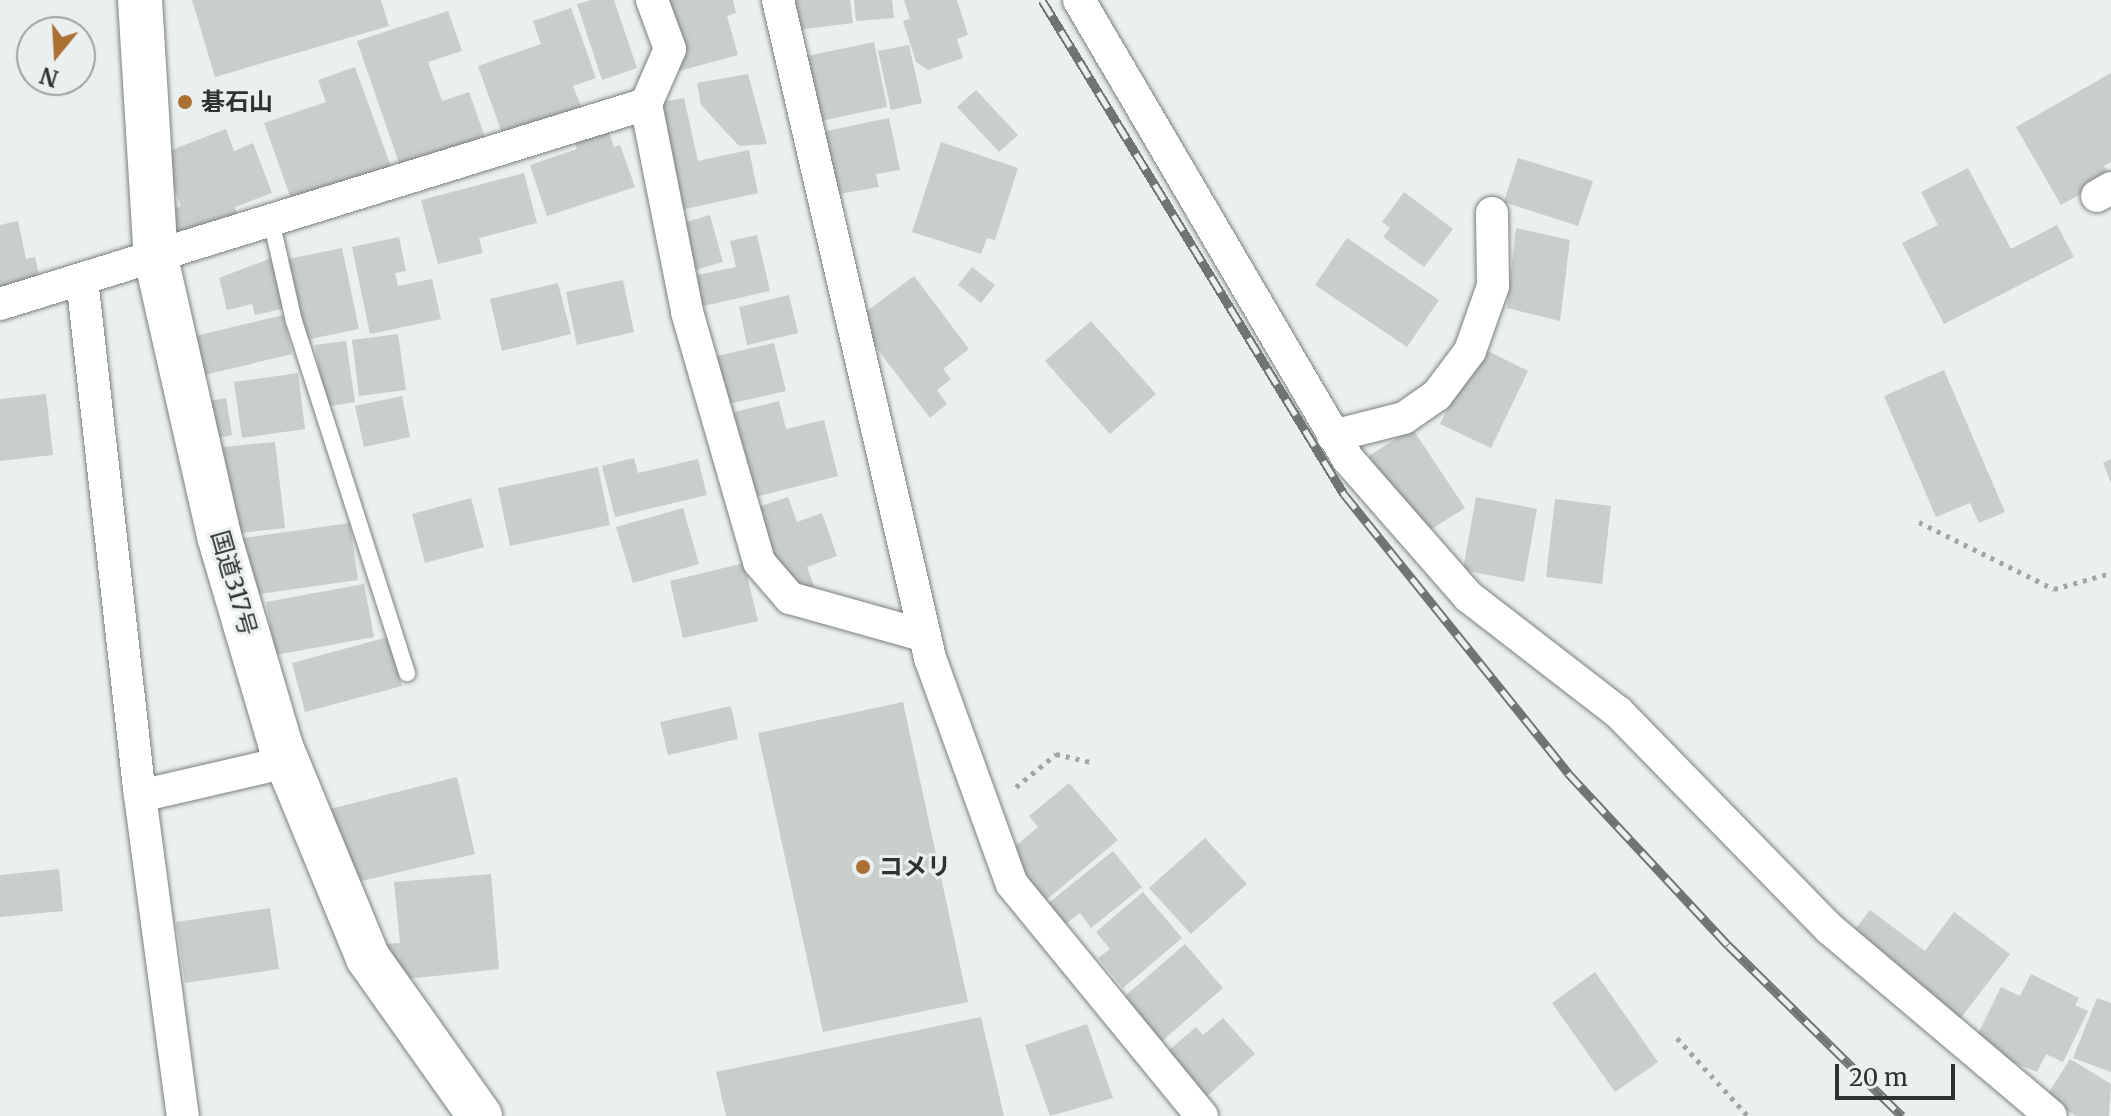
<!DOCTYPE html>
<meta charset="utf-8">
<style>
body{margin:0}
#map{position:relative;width:2111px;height:1116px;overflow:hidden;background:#eaefef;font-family:Merriweather,"Noto Sans JP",serif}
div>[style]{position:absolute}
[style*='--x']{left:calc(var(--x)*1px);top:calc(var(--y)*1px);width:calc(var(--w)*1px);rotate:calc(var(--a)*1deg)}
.building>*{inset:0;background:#c9cdcb}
.path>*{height:5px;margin-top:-2.5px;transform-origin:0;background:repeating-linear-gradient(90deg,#a2a6a6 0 4px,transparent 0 10px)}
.roads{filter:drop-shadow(0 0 2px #7b807f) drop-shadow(0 0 2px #7b807f)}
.service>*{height:16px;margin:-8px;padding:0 8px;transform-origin:8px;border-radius:8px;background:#fff}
.minor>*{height:32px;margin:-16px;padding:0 16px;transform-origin:16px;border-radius:16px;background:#fff}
.trunk>*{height:44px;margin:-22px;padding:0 22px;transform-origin:22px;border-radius:22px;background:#fff}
.rail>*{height:9px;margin-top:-4.5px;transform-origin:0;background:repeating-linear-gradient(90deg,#eaefef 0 18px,#717474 0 36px);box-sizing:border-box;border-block:2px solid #717474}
.dots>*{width:22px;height:22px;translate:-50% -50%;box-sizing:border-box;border:4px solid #eaefef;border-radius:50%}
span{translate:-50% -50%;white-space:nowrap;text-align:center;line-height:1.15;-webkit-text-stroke:6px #eaefef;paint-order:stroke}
.poi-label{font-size:24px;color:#303232;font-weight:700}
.left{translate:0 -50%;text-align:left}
.street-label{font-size:24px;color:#303232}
.north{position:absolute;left:16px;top:16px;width:80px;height:80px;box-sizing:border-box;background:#eaefef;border:2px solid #a0a3a3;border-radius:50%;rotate:198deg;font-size:22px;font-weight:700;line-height:32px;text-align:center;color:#303232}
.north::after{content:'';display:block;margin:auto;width:28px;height:36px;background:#ac7033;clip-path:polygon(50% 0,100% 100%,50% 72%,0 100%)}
.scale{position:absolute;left:1835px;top:1064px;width:120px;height:36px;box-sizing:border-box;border:4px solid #303232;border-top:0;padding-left:10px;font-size:24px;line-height:28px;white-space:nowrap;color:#303232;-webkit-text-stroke:6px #eaefef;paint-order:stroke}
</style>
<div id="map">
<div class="building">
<i style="clip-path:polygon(192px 0,381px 0,389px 26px,215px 77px)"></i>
<i style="clip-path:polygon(591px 0,614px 0,637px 68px,602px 80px,577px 4px)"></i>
<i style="clip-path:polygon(660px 0,733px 0,736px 13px,727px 16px,738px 55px,679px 71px)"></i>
<i style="clip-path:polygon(784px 0,850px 0,853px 23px,788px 31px)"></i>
<i style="clip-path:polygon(854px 0,892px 0,894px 18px,856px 21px)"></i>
<i style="clip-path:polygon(904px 0,957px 0,968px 35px,957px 39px,963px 58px,928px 70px,916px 62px,903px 21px,910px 19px)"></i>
<i style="clip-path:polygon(571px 8px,596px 78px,573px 86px,582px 109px,503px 136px,478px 66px,541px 44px,533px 21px)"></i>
<i style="clip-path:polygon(448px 11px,462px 51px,428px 62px,442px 101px,469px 92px,486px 140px,401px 169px,357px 41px)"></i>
<i style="clip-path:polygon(874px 42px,887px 107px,816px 122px,802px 57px)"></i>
<i style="clip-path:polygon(909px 45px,922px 103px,891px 110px,878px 51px)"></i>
<i style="clip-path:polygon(355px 67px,394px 175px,295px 210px,264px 123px,326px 102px,318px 80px)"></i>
<i style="clip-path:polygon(2111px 73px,2111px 162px,2104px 166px,2111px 177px,2061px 205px,2016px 127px)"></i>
<i style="clip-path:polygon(748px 74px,767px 144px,739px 146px,701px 105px,697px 83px)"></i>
<i style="clip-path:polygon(976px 90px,1018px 135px,999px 152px,957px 107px)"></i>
<i style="clip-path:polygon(684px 98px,698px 161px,749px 150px,758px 193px,676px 211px,653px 104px)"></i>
<i style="clip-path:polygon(889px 118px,900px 170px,876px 174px,879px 187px,834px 195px,821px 132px)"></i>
<i style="clip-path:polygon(607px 127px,614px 147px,620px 145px,635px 187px,547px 216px,530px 165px,577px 149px,573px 138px)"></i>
<i style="clip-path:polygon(226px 129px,234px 151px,253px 143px,272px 193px,235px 207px,239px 219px,180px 241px,168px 211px,181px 206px,161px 154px)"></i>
<i style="clip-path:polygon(941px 142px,1018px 168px,995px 240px,987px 238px,981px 254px,912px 232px)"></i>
<i style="clip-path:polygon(1518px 158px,1593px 181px,1578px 226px,1504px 202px)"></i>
<i style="clip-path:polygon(1968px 168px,2011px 249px,2057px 225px,2074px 257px,1944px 324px,1902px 243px,1938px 225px,1921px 192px)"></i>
<i style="clip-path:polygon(524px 173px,537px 223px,479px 238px,483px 253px,438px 264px,421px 200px)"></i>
<i style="clip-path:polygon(1404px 192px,1453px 229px,1424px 267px,1383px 237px,1390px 228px,1382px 222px)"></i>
<i style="clip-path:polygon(710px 215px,723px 262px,688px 272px,676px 225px)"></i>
<i style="clip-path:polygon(18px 221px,26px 259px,35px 257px,40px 279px,0 288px,0 225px)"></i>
<i style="clip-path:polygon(1516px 228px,1570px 240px,1560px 321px,1507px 308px)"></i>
<i style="clip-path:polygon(757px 235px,770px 291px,695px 308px,688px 277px,736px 267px,730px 241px)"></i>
<i style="clip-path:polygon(399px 237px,406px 271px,395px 273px,398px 286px,432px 279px,441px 319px,370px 334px,352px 247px)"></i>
<i style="clip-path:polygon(1347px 238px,1439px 300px,1407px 347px,1315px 285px)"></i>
<i style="clip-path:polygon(342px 248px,359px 329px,305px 340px,288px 259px)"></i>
<i style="clip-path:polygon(274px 257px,286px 308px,255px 315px,252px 304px,227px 310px,219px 278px)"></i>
<i style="clip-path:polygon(972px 267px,995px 285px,981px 303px,958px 285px)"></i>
<i style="clip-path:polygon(914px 276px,969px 349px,943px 369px,951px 379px,937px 390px,947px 404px,930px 418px,855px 320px)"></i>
<i style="clip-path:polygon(623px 280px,634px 332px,577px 345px,566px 292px)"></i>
<i style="clip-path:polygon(558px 283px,571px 334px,502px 351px,490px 299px)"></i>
<i style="clip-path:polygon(789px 295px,798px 333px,747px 345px,739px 307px)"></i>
<i style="clip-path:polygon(283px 315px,292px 354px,196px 377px,187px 338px)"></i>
<i style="clip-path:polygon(1091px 321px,1156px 394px,1110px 434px,1045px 361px)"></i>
<i style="clip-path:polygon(398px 334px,406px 390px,359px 396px,352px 340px)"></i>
<i style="clip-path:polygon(346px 341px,355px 402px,324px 407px,315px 345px)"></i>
<i style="clip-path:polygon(774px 343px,786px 391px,724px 405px,713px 357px)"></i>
<i style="clip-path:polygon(1478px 346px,1528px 371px,1491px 448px,1440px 424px)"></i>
<i style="clip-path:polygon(1944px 370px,2005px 512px,1979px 523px,1970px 503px,1936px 517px,1884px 396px)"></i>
<i style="clip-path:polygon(298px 373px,305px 429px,242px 438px,234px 382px)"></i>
<i style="clip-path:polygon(46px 394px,53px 455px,0 461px,0 399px)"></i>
<i style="clip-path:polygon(402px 396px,410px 437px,364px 447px,355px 406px)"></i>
<i style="clip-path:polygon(226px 398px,232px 435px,203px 441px,196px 403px)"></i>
<i style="clip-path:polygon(779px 401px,786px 429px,824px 420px,838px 476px,743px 500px,722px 415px)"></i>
<i style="clip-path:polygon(1412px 428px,1465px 508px,1422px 535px,1369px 456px)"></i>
<i style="clip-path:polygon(275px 442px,285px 528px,223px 535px,214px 448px)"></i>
<i style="clip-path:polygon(634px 458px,638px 473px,698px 459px,707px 495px,615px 517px,602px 466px)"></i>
<i style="clip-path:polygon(2111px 459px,2111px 483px,2103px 463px)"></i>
<i style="clip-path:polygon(598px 467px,610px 525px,510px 546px,498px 488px)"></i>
<i style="clip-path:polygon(788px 497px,797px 522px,822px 513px,837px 556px,807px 567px,814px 586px,787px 596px,755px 508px)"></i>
<i style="clip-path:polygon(1476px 497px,1537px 509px,1524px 582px,1463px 570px)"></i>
<i style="clip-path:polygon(471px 498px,484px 547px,425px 563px,412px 514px)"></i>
<i style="clip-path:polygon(1555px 499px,1611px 506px,1602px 584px,1546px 577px)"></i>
<i style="clip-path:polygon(683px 508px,699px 564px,633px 583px,616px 527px)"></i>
<i style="clip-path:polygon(350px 523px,358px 580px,252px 595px,243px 538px)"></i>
<i style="clip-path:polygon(744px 563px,758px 621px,683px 638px,670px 581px)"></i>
<i style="clip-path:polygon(364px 584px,374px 637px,275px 655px,266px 602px)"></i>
<i style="clip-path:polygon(388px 637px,402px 686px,305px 712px,292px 663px)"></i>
<i style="clip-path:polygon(903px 702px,968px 1002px,823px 1032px,758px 733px)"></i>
<i style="clip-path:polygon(731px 706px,738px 739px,668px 755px,660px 722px)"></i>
<i style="clip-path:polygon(457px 777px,475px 854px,345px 885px,326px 810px)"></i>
<i style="clip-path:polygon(1069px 783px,1118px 840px,1045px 901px,1006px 854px,1038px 827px,1029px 816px)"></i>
<i style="clip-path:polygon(1205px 838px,1247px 884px,1191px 934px,1149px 888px)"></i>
<i style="clip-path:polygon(1113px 851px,1142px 887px,1091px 928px,1080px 913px,1063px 926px,1046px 905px)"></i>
<i style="clip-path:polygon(59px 869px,63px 911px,0 917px,0 875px)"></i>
<i style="clip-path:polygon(491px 874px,499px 969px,389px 981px,386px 944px,400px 943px,394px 882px)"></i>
<i style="clip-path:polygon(1143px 892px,1182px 938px,1123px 988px,1098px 958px,1110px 949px,1096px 932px)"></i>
<i style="clip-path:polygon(270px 908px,279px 969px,185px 983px,176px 922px)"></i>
<i style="clip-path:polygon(1870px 910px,1925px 951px,1954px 912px,2010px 954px,1957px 1023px,1847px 940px)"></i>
<i style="clip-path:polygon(1185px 944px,1223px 988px,1162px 1041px,1124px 997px)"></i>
<i style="clip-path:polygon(1595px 972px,1658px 1062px,1615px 1092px,1552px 1003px)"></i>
<i style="clip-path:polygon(2031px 974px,2079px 998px,2075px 1005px,2088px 1011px,2063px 1062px,2046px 1054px,2037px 1072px,1972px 1046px,2001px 987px,2020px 996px)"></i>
<i style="clip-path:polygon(2097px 998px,2111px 1003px,2111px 1072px,2073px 1058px)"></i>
<i style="clip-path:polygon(981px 1017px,1004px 1116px,726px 1116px,716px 1072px)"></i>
<i style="clip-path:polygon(1223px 1018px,1255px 1054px,1206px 1097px,1167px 1052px,1196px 1027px,1203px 1035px)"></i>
<i style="clip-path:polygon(1087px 1024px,1113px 1098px,1050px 1116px,1025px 1045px)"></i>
<i style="clip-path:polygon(2070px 1059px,2111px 1084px,2109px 1116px,2076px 1116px,2046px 1097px)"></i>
</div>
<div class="path">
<i style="--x:1919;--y:522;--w:151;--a:26.4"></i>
<i style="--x:2054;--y:589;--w:59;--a:-15.7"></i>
<i style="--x:1016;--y:787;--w:52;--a:-39.5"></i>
<i style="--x:1056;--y:754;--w:35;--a:13"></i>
<i style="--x:1677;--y:1038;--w:105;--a:47.7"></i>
</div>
<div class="roads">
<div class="service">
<i style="--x:271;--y:220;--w:104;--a:77.2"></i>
<i style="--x:294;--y:321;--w:370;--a:72.2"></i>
</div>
<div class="minor">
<i style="--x:778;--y:0;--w:675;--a:76.99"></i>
<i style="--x:930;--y:658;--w:240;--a:70.1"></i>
<i style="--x:1012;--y:884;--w:300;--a:50.7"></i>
<i style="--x:1079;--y:0;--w:532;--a:59.63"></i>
<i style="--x:1348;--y:459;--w:184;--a:48.8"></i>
<i style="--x:1469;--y:597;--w:188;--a:37.7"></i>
<i style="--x:1618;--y:712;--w:303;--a:45.7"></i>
<i style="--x:1830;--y:929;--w:289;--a:40.2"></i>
<i style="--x:646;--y:104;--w:212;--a:78.8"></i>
<i style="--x:687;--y:312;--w:260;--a:73.9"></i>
<i style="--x:759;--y:562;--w:48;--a:49.3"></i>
<i style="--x:790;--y:598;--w:140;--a:15.7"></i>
<i style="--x:2097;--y:196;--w:16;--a:-30"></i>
<i style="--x:82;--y:279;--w:512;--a:83.61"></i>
<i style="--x:139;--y:788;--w:331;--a:82.4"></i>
<i style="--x:0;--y:304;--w:676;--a:-17.2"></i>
<i style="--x:646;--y:104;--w:60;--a:-66.4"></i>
<i style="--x:670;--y:49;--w:52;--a:-110.2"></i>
<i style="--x:1333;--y:436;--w:73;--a:-14.2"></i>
<i style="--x:1404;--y:418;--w:40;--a:-34.9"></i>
<i style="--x:1437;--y:395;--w:55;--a:-53.1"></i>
<i style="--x:1470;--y:351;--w:69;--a:-70.5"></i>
<i style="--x:1493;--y:286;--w:73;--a:-90.8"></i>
<i style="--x:140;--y:796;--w:151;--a:-13"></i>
</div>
<div class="trunk">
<i style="--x:140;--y:0;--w:258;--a:86.5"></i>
<i style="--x:156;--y:258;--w:285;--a:77.2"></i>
<i style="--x:219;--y:536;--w:220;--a:73.6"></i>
<i style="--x:281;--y:747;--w:228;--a:67.6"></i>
<i style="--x:368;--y:958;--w:194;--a:54.7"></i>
</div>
</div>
<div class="rail">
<i style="--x:1042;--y:0;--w:579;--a:58.56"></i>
<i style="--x:1344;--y:494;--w:358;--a:51.2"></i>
<i style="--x:1568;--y:773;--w:235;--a:47.1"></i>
<i style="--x:1728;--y:945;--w:244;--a:44.5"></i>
</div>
<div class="dots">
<i style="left:185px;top:102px;background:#ac7033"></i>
<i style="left:863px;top:867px;background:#ac7033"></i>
</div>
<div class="poi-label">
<span class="left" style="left:201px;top:102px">碁石山</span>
<span class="left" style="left:879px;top:867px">コメリ</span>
</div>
<div class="street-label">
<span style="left:234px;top:583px;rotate:74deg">国道317号</span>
</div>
<div class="north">N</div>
<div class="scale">20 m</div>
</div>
